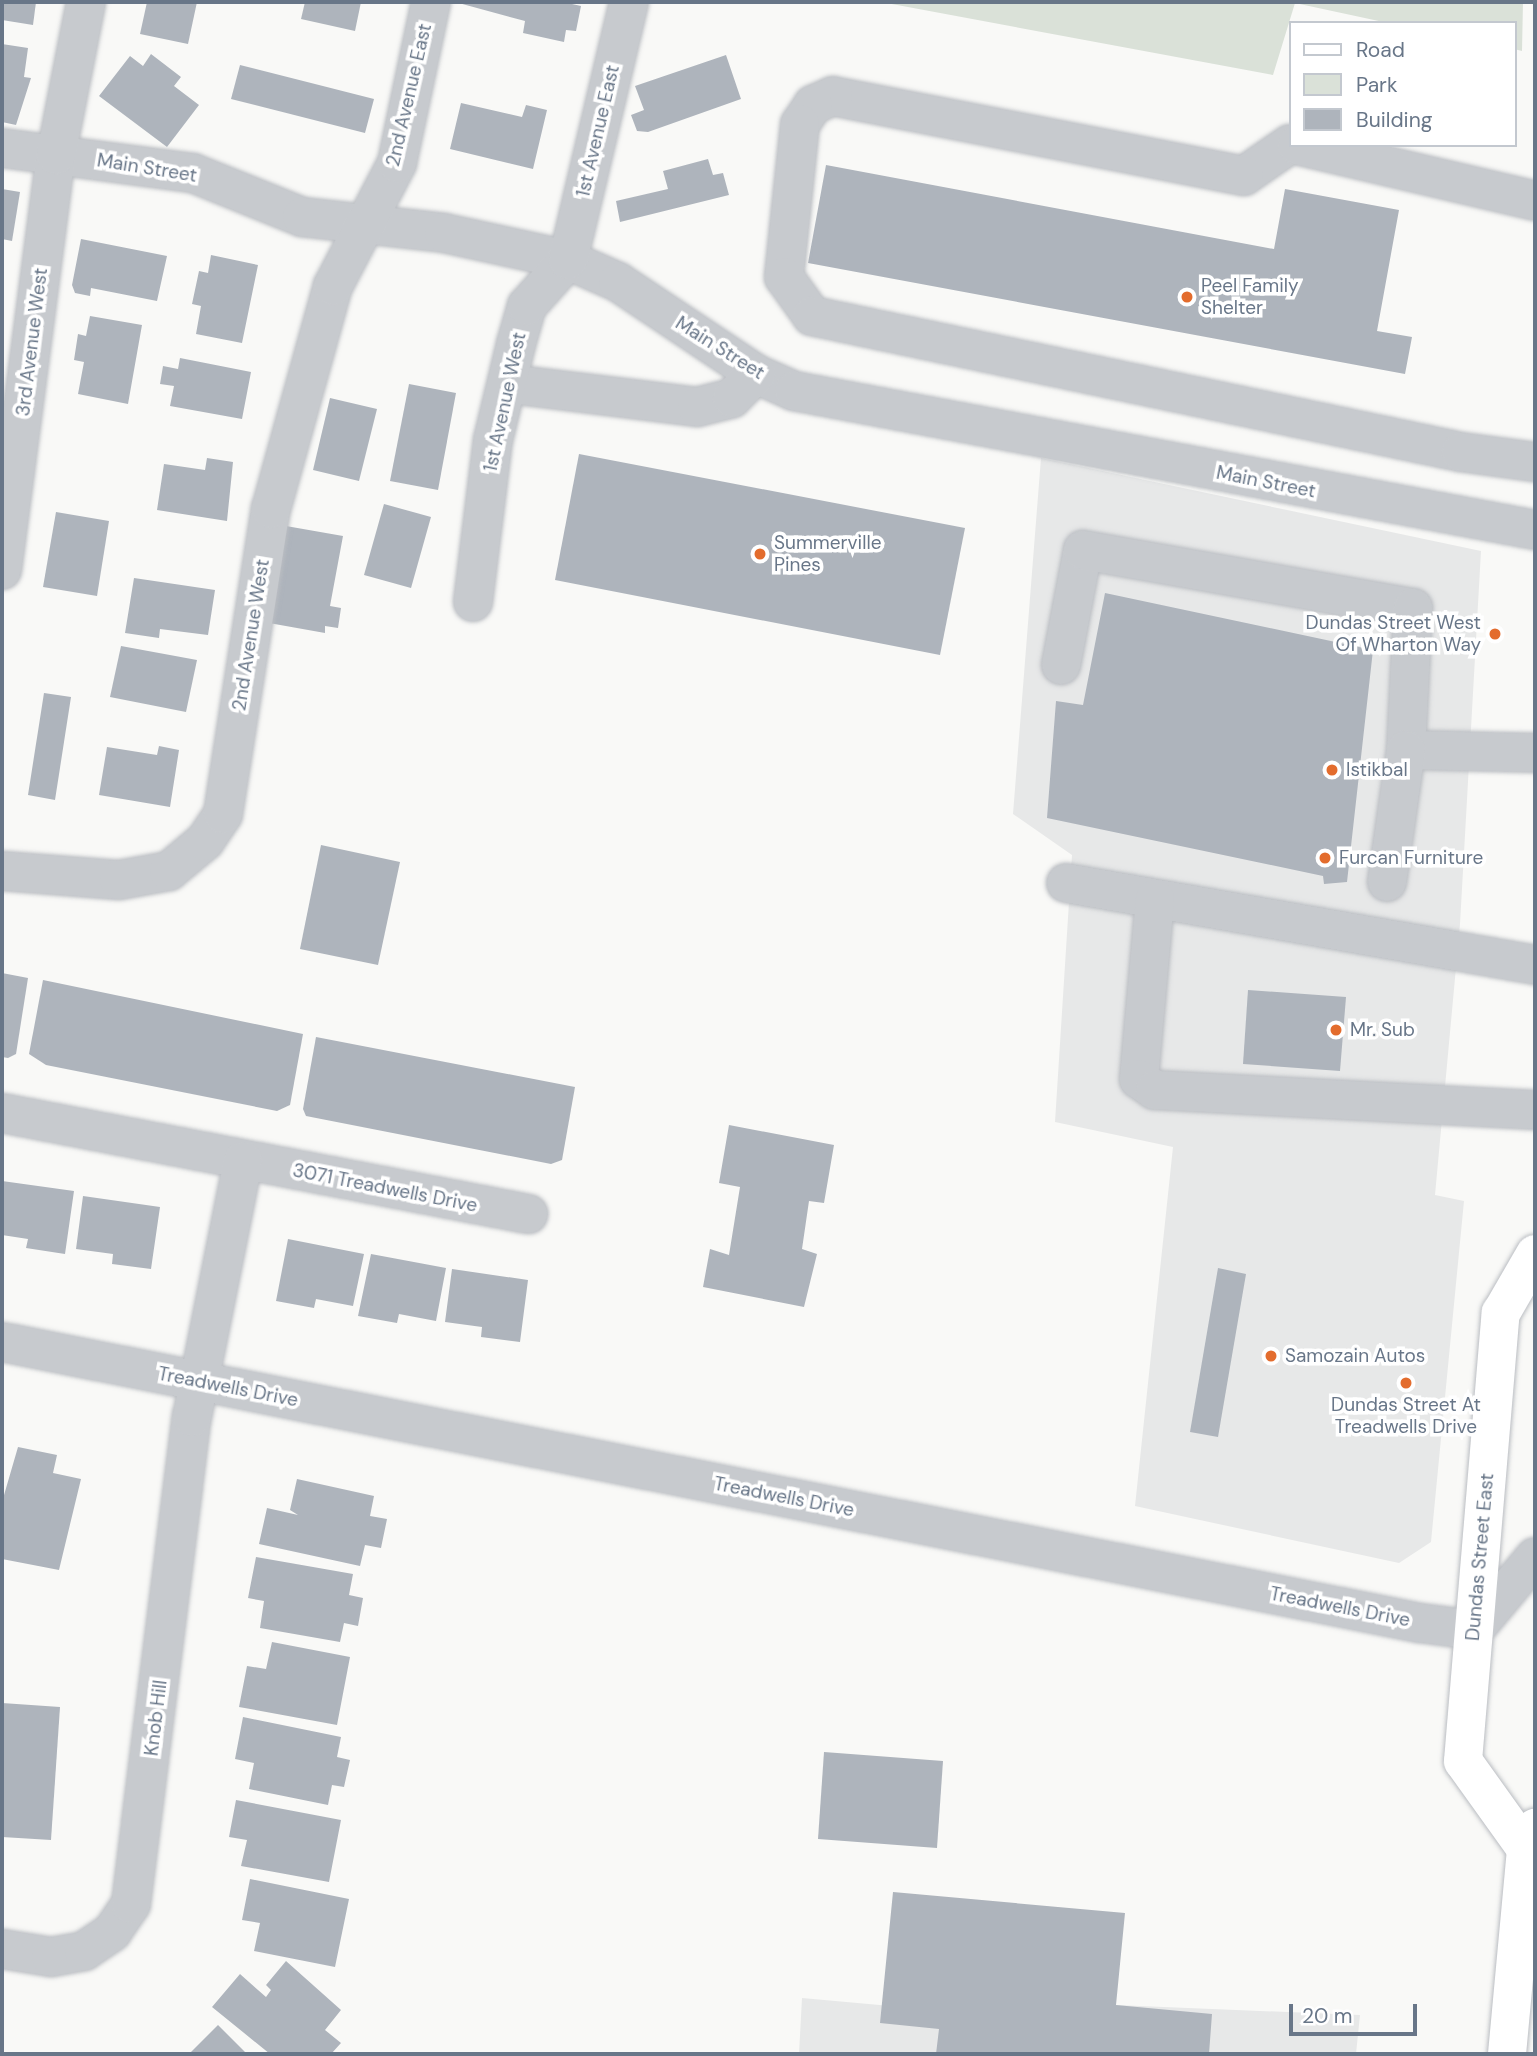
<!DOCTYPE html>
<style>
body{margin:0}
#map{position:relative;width:1537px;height:2056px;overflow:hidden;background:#f9f9f7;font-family:"DM Sans",sans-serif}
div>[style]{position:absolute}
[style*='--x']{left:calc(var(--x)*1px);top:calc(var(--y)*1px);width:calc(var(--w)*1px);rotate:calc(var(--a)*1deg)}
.built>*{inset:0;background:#e7e8e8}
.green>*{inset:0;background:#dae1d8}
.building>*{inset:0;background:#aeb4bc}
.roads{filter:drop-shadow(0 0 2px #babdc2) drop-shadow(0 0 2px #babdc2)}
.minor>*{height:38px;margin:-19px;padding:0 19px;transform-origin:19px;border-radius:19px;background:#c7cace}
.major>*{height:38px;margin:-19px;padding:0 19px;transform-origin:19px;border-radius:19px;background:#fff}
.dots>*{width:19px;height:19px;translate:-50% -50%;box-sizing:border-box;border:4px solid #fff;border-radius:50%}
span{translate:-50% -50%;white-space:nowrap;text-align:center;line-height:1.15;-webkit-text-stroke:7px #fff;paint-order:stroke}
.street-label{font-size:19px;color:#687688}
.poi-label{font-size:19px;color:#687688}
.left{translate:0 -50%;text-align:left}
.right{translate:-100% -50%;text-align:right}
.frame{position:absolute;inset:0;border:4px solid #687688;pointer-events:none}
.legend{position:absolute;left:1289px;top:21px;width:228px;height:126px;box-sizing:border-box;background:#fff;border:2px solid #c3c8cf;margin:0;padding:9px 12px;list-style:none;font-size:21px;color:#687688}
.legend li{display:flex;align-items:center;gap:14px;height:35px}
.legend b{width:35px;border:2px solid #c3c8cf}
.scale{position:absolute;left:1289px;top:2004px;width:128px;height:32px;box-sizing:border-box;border:4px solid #687688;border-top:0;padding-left:9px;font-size:21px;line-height:24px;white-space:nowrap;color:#687688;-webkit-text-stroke:5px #fff;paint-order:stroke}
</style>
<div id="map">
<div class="built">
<i style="clip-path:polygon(1041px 458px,1481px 551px,1460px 924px,1435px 1195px,1464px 1201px,1431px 1542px,1399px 1563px,1135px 1506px,1173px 1147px,1055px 1122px,1072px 855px,1013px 814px)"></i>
<i style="clip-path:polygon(802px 1998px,1147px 2029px,1116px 2005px,1360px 2015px,1356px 2054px,799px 2054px)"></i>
</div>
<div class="green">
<i style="clip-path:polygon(881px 2px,1523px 2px,1522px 51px,1514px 49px,1514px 23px,1388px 23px,1295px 3px,1273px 75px)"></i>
</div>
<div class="building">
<i style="clip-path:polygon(2px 2px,36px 2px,33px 25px,2px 20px)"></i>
<i style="clip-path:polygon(147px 2px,197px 2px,188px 44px,140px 34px)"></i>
<i style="clip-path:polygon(305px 2px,361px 2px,355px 31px,301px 19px)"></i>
<i style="clip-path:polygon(455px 2px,563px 2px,581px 6px,576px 31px,566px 30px,564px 42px,523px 33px,525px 21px)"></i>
<i style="clip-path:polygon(2px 44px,28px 48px,24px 77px,31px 78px,16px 125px,2px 122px)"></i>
<i style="clip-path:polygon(151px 54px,181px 77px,174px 86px,199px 105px,167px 147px,99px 96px,130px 56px,143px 66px)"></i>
<i style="clip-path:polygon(726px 55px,741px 99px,648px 132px,637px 131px,631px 115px,644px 110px,635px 86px)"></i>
<i style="clip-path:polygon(240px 65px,374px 99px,365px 133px,231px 99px)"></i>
<i style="clip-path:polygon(461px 103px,522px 117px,526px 105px,547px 110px,533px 169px,450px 149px)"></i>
<i style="clip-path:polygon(708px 159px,713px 175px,723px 173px,729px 195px,620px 222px,616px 201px,668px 189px,663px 171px)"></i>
<i style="clip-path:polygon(826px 165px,1274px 249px,1285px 189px,1399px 210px,1377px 331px,1412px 337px,1405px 374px,808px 263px)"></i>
<i style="clip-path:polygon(2px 189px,20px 192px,12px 241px,2px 239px)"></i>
<i style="clip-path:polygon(81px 239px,167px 256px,157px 301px,91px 288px,90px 296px,75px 293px,72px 285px)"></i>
<i style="clip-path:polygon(211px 255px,258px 265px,242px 343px,196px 334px,201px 306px,192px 304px,199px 271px,208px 273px)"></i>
<i style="clip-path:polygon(90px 316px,142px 325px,128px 404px,78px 394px,84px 362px,74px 360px,78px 334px,86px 336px)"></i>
<i style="clip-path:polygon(180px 358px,251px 372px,242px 419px,170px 406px,174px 386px,160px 384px,163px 366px,178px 369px)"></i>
<i style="clip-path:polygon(409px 384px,456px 393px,438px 490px,390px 481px)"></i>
<i style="clip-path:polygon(330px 398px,377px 409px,359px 481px,313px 470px)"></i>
<i style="clip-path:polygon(579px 454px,965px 528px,940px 655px,555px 580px)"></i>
<i style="clip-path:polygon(207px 458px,233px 462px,227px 521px,157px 510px,164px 464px,205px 470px)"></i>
<i style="clip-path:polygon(384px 504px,431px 517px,411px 588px,364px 575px)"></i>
<i style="clip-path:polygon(56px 512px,109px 521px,97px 596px,43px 587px)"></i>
<i style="clip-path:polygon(286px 526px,343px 536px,330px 606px,341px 608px,338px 628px,325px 626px,325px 633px,269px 623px)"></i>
<i style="clip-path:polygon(134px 578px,215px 590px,208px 635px,160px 629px,159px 638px,125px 633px)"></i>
<i style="clip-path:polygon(1105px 593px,1373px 650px,1347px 882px,1324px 884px,1323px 876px,1047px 818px,1056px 701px,1083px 705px)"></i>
<i style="clip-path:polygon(121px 646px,197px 660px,186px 712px,110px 697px)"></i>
<i style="clip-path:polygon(44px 693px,71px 697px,55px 800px,28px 795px)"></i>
<i style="clip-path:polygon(159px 746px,179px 750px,170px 807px,99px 795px,107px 747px,157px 755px)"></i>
<i style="clip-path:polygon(321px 845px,400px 862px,378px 965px,300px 949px)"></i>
<i style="clip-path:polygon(2px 973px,28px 978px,16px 1054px,8px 1058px,2px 1057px)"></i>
<i style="clip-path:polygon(43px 980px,303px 1034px,290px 1105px,277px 1111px,46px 1065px,29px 1054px)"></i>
<i style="clip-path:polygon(1248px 990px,1346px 997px,1340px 1071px,1243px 1064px)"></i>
<i style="clip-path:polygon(316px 1037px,575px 1087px,562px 1160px,551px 1164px,306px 1116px,303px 1109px)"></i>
<i style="clip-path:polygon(729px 1125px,834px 1145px,824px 1203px,809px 1201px,802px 1249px,817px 1254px,804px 1307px,703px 1287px,710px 1249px,729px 1255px,740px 1187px,719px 1183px)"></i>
<i style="clip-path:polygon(2px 1181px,74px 1191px,65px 1254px,26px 1248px,28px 1239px,2px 1235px)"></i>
<i style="clip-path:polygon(83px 1196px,160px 1207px,151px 1269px,112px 1264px,113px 1254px,76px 1249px)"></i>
<i style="clip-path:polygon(288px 1239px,364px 1254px,353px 1306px,316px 1299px,314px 1308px,276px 1301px)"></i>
<i style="clip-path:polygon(371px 1254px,446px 1268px,436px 1321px,399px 1314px,397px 1323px,358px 1316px)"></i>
<i style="clip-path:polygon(1218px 1268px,1246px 1274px,1218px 1437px,1190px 1432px)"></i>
<i style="clip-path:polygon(452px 1269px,528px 1280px,520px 1342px,481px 1337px,482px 1327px,445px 1322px)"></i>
<i style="clip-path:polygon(18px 1447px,57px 1455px,53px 1473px,81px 1479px,59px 1570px,2px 1559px,2px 1502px)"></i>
<i style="clip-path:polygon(297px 1479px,374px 1496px,370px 1516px,387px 1519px,381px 1548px,365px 1545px,360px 1566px,259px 1544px,267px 1508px,298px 1515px,290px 1510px)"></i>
<i style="clip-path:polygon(256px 1557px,353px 1574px,349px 1595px,363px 1598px,358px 1626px,344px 1623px,340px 1642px,260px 1628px,264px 1601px,248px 1598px)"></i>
<i style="clip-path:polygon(272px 1642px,350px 1657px,337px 1725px,239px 1707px,247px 1666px,266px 1669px)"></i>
<i style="clip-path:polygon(2px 1703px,60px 1707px,51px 1840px,2px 1837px)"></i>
<i style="clip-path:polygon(243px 1717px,341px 1737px,337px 1757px,350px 1760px,344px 1787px,332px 1785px,328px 1805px,249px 1789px,254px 1763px,235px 1759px)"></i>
<i style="clip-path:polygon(824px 1752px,943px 1761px,937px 1848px,818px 1839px)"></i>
<i style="clip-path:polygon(236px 1800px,341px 1820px,329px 1882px,241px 1866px,247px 1840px,229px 1837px)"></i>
<i style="clip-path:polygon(250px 1879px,349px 1899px,335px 1967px,254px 1951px,260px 1923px,242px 1920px)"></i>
<i style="clip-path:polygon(893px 1892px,1125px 1913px,1116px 2005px,1212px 2014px,1209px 2054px,936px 2054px,939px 2029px,880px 2023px)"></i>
<i style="clip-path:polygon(286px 1961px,341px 2010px,325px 2030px,341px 2043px,331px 2054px,270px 2054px,212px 2007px,240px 1974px,266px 1997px,271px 1990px,266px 1985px)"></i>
<i style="clip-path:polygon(218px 2025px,247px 2054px,189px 2054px)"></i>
</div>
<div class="roads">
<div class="minor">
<i style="--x:1290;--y:144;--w:56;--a:145.2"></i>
<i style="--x:1244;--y:176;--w:419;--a:-169"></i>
<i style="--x:833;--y:96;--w:22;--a:156"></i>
<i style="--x:813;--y:105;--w:23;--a:124"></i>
<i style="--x:800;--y:124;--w:154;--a:96"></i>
<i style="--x:784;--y:277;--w:48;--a:54.3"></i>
<i style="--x:812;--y:316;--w:663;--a:11.84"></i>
<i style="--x:1461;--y:452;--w:75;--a:7.7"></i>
<i style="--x:1297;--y:145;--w:244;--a:13.2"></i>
<i style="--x:2;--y:148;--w:193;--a:7.5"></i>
<i style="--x:193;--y:173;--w:118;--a:22"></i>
<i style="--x:302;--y:217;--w:143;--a:6.4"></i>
<i style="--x:444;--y:233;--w:127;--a:12.3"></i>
<i style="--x:568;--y:260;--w:55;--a:23.7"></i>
<i style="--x:618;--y:282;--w:166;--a:33.7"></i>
<i style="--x:756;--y:374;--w:42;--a:24.1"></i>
<i style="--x:794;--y:391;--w:754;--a:10.62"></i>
<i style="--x:510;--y:384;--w:188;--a:7"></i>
<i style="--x:697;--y:407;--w:36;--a:-14"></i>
<i style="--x:732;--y:398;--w:34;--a:-45"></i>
<i style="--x:2;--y:570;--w:418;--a:-82.6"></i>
<i style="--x:56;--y:155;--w:156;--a:-78.9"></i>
<i style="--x:473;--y:602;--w:163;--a:-83"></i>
<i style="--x:493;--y:440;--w:99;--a:-76.5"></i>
<i style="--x:516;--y:344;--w:40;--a:-74"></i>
<i style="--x:527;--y:306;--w:62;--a:-48.3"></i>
<i style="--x:568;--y:260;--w:265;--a:-76.7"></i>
<i style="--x:1061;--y:665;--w:117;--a:-79.2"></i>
<i style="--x:1083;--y:550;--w:335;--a:10"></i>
<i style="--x:1413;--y:608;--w:142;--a:92.8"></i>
<i style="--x:1406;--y:750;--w:129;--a:1.3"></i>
<i style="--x:2;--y:871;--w:117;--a:4.4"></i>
<i style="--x:119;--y:880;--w:51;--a:-10.2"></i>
<i style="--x:169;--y:871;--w:47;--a:-39.8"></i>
<i style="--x:205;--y:841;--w:32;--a:-56"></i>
<i style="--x:223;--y:814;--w:309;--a:-81.1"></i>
<i style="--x:271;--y:509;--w:231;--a:-74.5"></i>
<i style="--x:333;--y:286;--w:139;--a:-62.5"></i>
<i style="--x:397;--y:163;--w:165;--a:-78.1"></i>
<i style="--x:1387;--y:882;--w:133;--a:-81.8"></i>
<i style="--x:1066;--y:883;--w:476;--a:9.9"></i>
<i style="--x:1155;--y:899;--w:181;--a:95.1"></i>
<i style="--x:1139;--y:1079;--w:19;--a:35"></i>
<i style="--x:1155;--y:1090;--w:381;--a:3"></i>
<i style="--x:2;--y:1113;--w:536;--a:10.87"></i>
<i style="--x:2;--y:1342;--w:1446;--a:11.21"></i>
<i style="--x:1420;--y:1623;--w:54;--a:7.4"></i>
<i style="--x:1474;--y:1630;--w:95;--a:-50.1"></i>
<i style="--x:2;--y:1949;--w:50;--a:9.3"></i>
<i style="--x:51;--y:1957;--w:34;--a:-10"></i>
<i style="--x:84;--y:1951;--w:34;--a:-34"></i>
<i style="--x:112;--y:1932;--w:34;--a:-56"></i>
<i style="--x:131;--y:1904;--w:491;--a:-82.9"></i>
<i style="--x:192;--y:1417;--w:261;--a:-78.7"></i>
</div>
<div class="major">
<i style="--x:1526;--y:1849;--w:108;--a:-125.6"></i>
<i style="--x:1463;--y:1761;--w:450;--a:-85.2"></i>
<i style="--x:1501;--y:1313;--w:68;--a:-60"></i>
<i style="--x:1507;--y:2054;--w:206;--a:-84.7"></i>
<i style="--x:1526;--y:1849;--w:23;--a:-67"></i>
</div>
</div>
<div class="dots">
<i style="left:1187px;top:297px;background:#e36c2d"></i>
<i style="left:760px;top:554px;background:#e36c2d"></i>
<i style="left:1495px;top:634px;background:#e36c2d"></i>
<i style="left:1332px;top:770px;background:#e36c2d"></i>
<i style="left:1325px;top:858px;background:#e36c2d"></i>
<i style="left:1336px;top:1030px;background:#e36c2d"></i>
<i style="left:1271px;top:1356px;background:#e36c2d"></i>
<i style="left:1406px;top:1383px;background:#e36c2d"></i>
</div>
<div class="street-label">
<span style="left:409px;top:95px;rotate:-77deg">2nd Avenue East</span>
<span style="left:598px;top:131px;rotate:-77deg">1st Avenue East</span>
<span style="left:147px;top:168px;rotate:9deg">Main Street</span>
<span style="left:32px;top:342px;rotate:-83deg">3rd Avenue West</span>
<span style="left:720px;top:348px;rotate:32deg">Main Street</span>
<span style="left:505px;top:402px;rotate:-78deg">1st Avenue West</span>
<span style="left:1266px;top:482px;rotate:11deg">Main Street</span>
<span style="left:251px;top:635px;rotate:-81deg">2nd Avenue West</span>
<span style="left:385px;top:1188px;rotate:11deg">3071 Treadwells Drive</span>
<span style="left:228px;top:1387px;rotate:11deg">Treadwells Drive</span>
<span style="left:784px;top:1497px;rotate:11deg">Treadwells Drive</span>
<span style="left:1480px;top:1557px;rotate:-85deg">Dundas Street East</span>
<span style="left:1340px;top:1607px;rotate:11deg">Treadwells Drive</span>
<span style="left:156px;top:1718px;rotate:-83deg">Knob Hill</span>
</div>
<div class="poi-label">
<span class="left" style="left:1201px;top:297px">Peel Family<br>Shelter</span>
<span class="left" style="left:774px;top:554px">Summerville<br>Pines</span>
<span class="right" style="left:1481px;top:634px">Dundas Street West<br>Of Wharton Way</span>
<span class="left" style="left:1346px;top:770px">Istikbal</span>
<span class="left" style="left:1339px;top:858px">Furcan Furniture</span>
<span class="left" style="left:1350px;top:1030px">Mr. Sub</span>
<span class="left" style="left:1285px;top:1356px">Samozain Autos</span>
<span style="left:1406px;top:1416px">Dundas Street At<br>Treadwells Drive</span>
</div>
<div class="frame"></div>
<ul class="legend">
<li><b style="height:9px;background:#fff"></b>Road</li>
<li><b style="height:19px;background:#dae1d8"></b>Park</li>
<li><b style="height:19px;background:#aeb4bc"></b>Building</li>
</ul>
<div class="scale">20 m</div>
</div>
